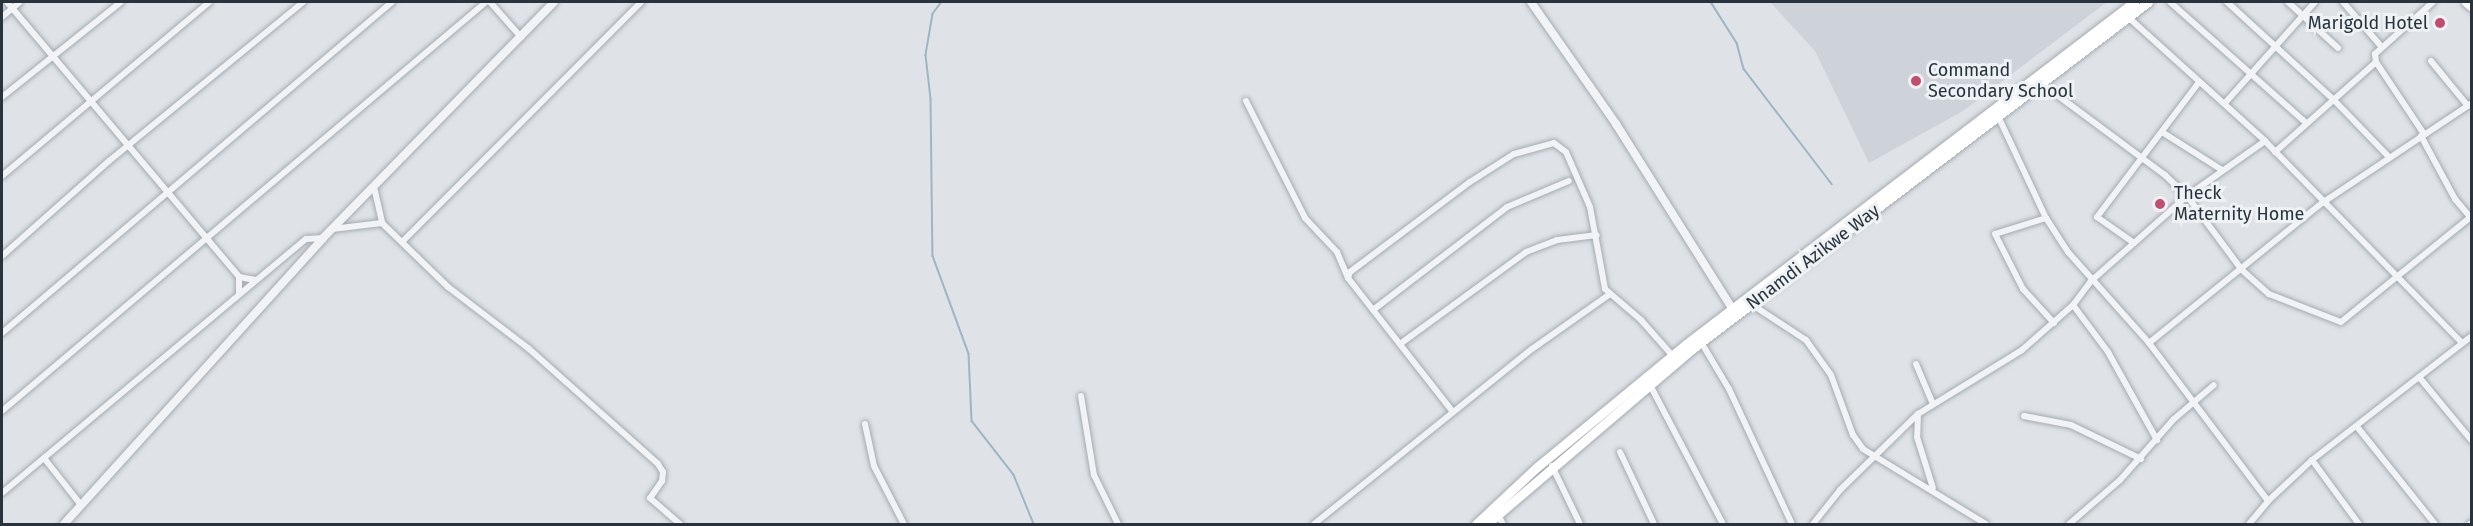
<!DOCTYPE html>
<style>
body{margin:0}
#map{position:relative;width:2473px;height:526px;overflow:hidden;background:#dfe3e7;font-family:"Fira Sans",sans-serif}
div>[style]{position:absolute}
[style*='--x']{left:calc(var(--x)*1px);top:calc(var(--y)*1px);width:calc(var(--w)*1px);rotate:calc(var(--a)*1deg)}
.built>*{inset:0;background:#cdd3d9}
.stream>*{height:1.5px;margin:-0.75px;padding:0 0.75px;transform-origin:0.75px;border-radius:0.75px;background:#9db5c4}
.roads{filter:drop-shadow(0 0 2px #a5abb1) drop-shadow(0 0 2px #a5abb1)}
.minor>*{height:6px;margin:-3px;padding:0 3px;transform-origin:3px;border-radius:3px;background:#f1f3f6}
.tertiary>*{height:8px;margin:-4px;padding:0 4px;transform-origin:4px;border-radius:4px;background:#f1f3f6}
.primary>*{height:9px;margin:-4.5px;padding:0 4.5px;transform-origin:4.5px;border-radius:4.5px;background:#fff}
.trunk>*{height:9px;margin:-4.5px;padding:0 4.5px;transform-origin:4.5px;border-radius:4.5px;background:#fff}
.dots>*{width:16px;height:16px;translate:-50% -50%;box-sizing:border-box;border:3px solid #eef2f5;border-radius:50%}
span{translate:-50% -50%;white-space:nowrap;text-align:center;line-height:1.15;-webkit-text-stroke:6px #eef2f5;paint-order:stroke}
.poi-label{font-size:18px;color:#29333d}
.right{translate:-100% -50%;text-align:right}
.left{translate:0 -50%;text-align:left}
.street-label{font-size:18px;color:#29333d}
.frame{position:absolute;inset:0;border:3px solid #29333d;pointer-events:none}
</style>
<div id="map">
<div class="built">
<i style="clip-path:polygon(1770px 2px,2107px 2px,1963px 111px,1869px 163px,1815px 51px)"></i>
</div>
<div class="stream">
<i style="--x:942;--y:2;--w:15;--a:127"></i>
<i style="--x:933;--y:14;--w:42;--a:99.7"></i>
<i style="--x:926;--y:55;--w:44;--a:83.5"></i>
<i style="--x:931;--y:99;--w:157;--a:89.3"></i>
<i style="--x:933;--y:256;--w:104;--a:69.8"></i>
<i style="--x:969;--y:354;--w:67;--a:87.4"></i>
<i style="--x:972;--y:421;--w:68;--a:52.1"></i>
<i style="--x:1014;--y:475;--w:53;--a:67.8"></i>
<i style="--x:1711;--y:2;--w:49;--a:57.6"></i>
<i style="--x:1737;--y:43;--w:27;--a:75"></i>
<i style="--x:1744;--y:69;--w:145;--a:52.6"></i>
</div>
<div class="roads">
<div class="minor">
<i style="--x:7;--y:2;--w:360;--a:49.8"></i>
<i style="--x:239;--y:277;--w:17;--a:10"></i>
<i style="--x:490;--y:2;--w:47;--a:48.5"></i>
<i style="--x:2170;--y:2;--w:181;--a:41.6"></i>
<i style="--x:2227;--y:2;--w:144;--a:42.5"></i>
<i style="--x:2333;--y:99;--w:79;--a:46"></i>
<i style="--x:2288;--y:2;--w:68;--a:42.6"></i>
<i style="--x:2343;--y:2;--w:57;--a:49.3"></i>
<i style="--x:2;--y:17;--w:23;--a:-40"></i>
<i style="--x:2128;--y:17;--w:185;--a:42.1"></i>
<i style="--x:2265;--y:141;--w:281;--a:45.7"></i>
<i style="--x:2431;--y:61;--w:58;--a:50.6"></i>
<i style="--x:2041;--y:83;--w:154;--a:36.6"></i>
<i style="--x:2165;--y:175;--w:30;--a:44"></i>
<i style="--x:2187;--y:196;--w:92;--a:53.4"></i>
<i style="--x:2242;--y:270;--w:36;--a:42"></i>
<i style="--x:2269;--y:294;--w:77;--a:21.3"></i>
<i style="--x:2341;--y:322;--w:169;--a:-39"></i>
<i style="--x:2;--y:97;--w:152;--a:-38.6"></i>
<i style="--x:1246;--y:101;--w:131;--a:63.2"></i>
<i style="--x:1305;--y:218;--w:47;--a:46.7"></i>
<i style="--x:1337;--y:252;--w:28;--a:67"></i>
<i style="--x:1348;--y:278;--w:170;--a:51.9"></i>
<i style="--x:2225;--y:103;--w:135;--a:-48.3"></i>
<i style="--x:1998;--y:116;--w:113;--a:64.8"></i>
<i style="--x:2046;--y:218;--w:40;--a:57.1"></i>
<i style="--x:2068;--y:252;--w:122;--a:48.3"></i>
<i style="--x:2149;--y:343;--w:198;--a:53"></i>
<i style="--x:2162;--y:132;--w:71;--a:32.3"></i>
<i style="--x:2424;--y:134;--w:87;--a:-123.7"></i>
<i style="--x:2376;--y:62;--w:8;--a:-97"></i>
<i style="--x:2375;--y:54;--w:78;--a:-41.9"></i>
<i style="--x:2421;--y:136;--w:72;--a:61.6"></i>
<i style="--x:2455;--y:199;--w:26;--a:50"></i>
<i style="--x:2275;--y:152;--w:135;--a:-41.7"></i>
<i style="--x:2;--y:176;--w:270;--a:-40"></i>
<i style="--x:374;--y:187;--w:37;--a:77"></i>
<i style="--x:382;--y:223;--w:92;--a:44.1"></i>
<i style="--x:448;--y:287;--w:101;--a:37.3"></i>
<i style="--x:528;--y:348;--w:174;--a:41.7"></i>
<i style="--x:658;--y:464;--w:9;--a:58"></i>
<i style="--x:663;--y:472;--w:9;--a:96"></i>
<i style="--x:662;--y:481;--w:21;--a:125"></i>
<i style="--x:650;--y:498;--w:40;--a:41"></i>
<i style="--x:2046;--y:218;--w:53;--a:162.6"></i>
<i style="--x:1995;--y:234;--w:62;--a:63"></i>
<i style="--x:2023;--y:289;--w:46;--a:47.6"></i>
<i style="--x:332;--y:229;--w:50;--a:-6.8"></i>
<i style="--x:402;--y:242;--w:339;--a:-45.1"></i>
<i style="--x:2134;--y:243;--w:45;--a:-144.9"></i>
<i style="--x:2097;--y:217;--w:169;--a:-52.9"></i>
<i style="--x:2;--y:256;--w:143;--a:-41.6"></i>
<i style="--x:109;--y:161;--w:251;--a:-39.3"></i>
<i style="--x:239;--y:277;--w:17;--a:90"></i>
<i style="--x:1348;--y:278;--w:6;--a:-72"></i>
<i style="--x:1350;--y:272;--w:150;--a:-36.9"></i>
<i style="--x:1470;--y:182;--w:52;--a:-32.5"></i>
<i style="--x:1514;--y:154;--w:41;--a:-15.4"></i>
<i style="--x:1554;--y:143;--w:15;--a:37"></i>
<i style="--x:1566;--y:152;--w:60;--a:66.4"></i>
<i style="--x:1590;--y:207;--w:83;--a:79.6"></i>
<i style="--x:1605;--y:289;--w:48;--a:40.7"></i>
<i style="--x:1641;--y:320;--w:47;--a:48.5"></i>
<i style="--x:1751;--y:304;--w:66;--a:33.2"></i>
<i style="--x:1806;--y:340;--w:43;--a:54.5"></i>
<i style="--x:1831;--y:375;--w:64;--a:69.9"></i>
<i style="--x:1853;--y:435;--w:17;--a:54"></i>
<i style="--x:1863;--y:449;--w:144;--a:31.4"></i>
<i style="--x:2073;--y:305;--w:59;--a:53.3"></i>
<i style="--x:2108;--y:352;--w:101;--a:60.9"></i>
<i style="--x:1373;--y:310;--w:169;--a:-37.5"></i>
<i style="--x:1507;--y:207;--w:67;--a:-22.8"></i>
<i style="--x:2;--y:333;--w:512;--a:-40.32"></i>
<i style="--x:1701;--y:342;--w:55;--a:59.2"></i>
<i style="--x:1729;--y:389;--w:149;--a:65"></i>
<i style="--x:2149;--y:343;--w:223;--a:-39"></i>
<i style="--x:2322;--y:203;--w:180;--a:-33.7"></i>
<i style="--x:1400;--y:344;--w:156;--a:-36.1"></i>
<i style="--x:1526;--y:252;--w:33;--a:-21"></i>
<i style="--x:1557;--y:240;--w:40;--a:-7.1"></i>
<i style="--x:1916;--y:364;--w:43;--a:67"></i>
<i style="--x:2419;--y:377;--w:83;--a:50.4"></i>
<i style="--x:1649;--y:383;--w:159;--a:62.3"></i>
<i style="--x:1081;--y:396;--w:80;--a:80.7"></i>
<i style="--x:1094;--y:475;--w:55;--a:63.9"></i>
<i style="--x:2;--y:411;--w:634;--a:-40.2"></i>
<i style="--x:1918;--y:414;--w:23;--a:92"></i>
<i style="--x:1917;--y:437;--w:53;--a:72.6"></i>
<i style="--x:2024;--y:416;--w:48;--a:10.8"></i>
<i style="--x:2071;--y:425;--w:78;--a:25.9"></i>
<i style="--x:865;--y:424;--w:43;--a:77.9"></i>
<i style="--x:874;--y:466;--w:65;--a:62.7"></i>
<i style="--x:2358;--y:428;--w:123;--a:51.3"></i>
<i style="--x:1620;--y:452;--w:80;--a:64.7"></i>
<i style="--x:44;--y:458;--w:60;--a:51.8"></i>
<i style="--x:2312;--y:460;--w:79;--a:53.7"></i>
<i style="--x:1552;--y:466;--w:64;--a:64.2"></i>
<i style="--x:2;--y:493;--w:396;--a:-39.9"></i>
<i style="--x:306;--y:239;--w:17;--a:-3"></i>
<i style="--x:1498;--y:515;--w:10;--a:61"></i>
<i style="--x:1314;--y:524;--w:280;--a:-38.8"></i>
<i style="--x:1532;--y:349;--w:95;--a:-35.2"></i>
<i style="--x:1813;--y:524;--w:43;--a:-51.5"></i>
<i style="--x:1840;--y:490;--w:109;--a:-44.3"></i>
<i style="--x:1918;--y:414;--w:122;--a:-31.6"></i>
<i style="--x:2022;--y:350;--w:68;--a:-41.4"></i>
<i style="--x:2073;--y:305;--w:30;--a:-53"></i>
<i style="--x:2091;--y:281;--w:128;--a:-41.5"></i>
<i style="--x:2187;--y:196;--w:95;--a:-35.2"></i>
<i style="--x:2069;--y:524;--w:67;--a:-40.8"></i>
<i style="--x:2120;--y:480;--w:81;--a:-48.5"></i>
<i style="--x:2174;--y:419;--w:52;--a:-40.4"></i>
<i style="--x:2249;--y:524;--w:30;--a:-50"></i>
<i style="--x:2268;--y:501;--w:60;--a:-43"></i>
<i style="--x:2312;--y:460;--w:202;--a:-37.8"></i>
<i style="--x:2470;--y:524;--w:2;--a:-27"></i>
</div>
<div class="tertiary">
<i style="--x:1531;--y:2;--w:149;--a:55.1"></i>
<i style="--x:1616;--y:124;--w:218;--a:57.8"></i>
<i style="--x:64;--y:524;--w:386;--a:-47.8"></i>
<i style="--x:323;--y:238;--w:330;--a:-45.6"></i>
</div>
<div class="primary">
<i style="--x:2466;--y:2;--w:8;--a:40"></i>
</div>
<div class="trunk">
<i style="--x:1476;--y:524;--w:83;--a:-43.1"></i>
<i style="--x:1537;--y:467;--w:193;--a:-39.5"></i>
<i style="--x:1686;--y:344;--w:564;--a:-37.36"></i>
<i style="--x:1487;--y:524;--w:270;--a:-40.5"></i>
<i style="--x:1692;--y:349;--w:573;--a:-37.27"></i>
</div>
</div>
<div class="dots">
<i style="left:2440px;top:23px;background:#c34d6e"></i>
<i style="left:1916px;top:81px;background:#c34d6e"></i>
<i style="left:2160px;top:204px;background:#c34d6e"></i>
</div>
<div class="poi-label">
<span class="right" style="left:2428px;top:23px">Marigold Hotel</span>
<span class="left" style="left:1928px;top:81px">Command<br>Secondary School</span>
<span class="left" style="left:2174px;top:204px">Theck<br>Maternity Home</span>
</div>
<div class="street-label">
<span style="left:1813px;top:257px;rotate:-37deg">Nnamdi Azikwe Way</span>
</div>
<div class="frame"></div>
</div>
